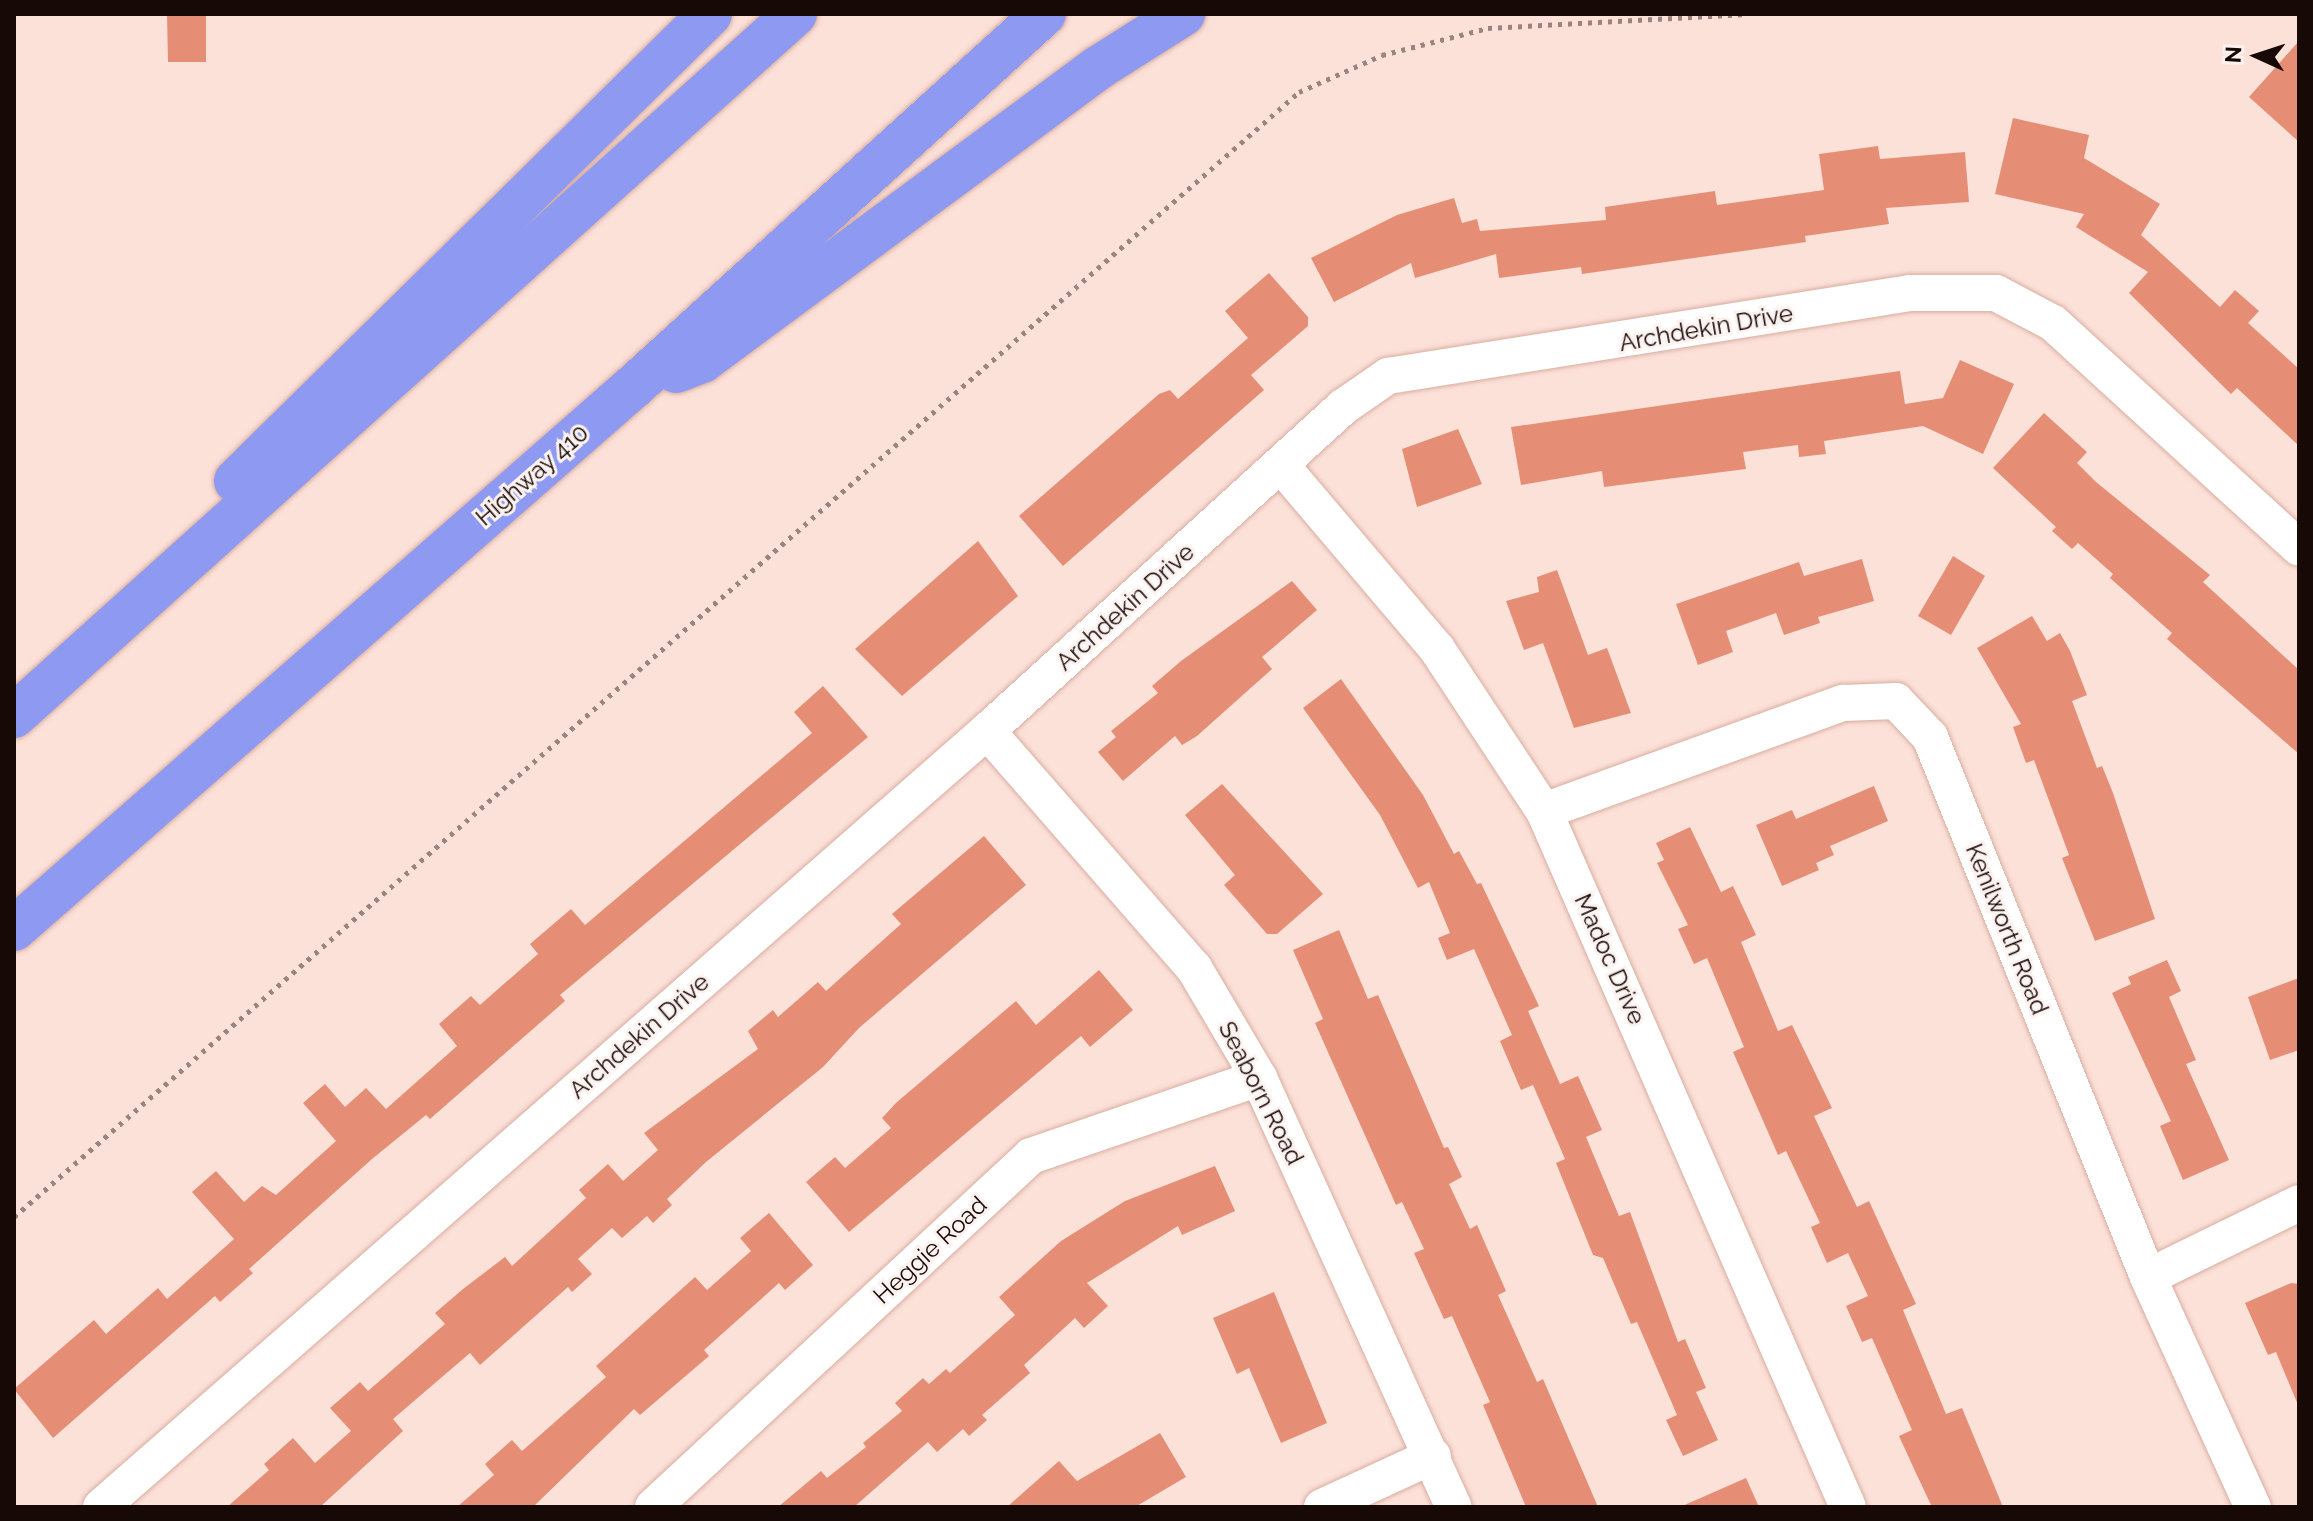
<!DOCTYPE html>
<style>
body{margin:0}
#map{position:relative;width:2313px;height:1521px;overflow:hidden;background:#fce1d9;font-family:Raleway,sans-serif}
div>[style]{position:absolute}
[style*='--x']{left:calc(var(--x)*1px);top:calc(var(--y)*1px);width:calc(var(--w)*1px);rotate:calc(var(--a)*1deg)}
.building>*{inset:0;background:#e58e75}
.path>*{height:5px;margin-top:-2.5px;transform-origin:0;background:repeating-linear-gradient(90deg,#9a847f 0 4px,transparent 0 10px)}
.roads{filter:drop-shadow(0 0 2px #d9ada0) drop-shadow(0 0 2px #d9ada0)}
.minor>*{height:36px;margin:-18px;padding:0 18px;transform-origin:18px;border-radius:18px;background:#fff}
.motorway>*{height:44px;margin:-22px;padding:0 22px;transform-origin:22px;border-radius:22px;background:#8e9af1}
span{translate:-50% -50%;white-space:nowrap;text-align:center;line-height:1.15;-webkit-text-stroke:6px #fcf3f0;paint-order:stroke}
.street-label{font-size:24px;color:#170906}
.frame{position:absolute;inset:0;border:16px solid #170906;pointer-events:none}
.north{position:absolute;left:2217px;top:16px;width:80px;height:80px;-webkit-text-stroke:6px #fcf3f0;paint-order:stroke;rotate:273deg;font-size:22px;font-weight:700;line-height:32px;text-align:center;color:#170906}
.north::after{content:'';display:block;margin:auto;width:28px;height:36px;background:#170906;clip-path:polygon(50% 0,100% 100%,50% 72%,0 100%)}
</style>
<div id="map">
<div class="building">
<i style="clip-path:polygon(167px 14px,206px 14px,206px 62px,168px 62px)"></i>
<i style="clip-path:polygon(2299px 41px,2299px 142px,2249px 97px)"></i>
<i style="clip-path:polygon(2013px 118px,2089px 135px,2084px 158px,2160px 204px,2141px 235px,2220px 307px,2235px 290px,2259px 311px,2248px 323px,2299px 369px,2299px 446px,2237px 388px,2231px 394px,2129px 293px,2148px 272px,2076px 227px,2084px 214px,1995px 194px)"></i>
<i style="clip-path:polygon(1878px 146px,1880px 159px,1965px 152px,1969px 202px,1886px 208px,1889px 224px,1805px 236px,1806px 242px,1582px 274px,1581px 267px,1499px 278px,1496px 254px,1415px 278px,1411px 263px,1334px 302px,1311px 258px,1397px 215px,1454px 198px,1462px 223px,1477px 219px,1480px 231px,1606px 220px,1605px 207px,1715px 191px,1717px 205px,1824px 190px,1819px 154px)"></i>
<i style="clip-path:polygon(1269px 273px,1308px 317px,1308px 326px,1251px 375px,1264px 390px,1063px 566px,1019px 516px,1159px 394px,1170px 390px,1178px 399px,1248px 338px,1225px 311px)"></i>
<i style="clip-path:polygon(1960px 360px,2014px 384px,1983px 454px,1923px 426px,1824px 441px,1826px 454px,1799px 457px,1798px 445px,1743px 452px,1746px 469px,1604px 487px,1602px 471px,1521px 485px,1511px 427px,1900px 371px,1905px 404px,1943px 398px)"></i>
<i style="clip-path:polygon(2044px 413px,2087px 452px,2077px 463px,2096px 482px,2210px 575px,2203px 582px,2299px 670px,2299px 754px,2167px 639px,2172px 633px,2110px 578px,2113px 574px,2078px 543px,2072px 549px,2052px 531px,2056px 527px,1993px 468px)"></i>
<i style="clip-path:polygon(1458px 429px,1482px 484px,1417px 507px,1402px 449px)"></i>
<i style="clip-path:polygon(978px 541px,1018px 596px,902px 696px,855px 649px)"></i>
<i style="clip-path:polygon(1953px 556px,1985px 576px,1951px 635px,1918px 616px)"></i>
<i style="clip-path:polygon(1862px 559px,1874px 601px,1818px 617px,1820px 623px,1784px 635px,1776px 613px,1726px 631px,1733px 652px,1698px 665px,1676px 604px,1799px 562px,1804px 576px)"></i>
<i style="clip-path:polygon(1557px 570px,1588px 655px,1607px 648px,1631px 713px,1574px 728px,1543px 643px,1524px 650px,1506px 601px,1539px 592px,1537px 577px)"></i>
<i style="clip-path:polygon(1292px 581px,1317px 610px,1262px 657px,1272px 669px,1197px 736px,1182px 745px,1175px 736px,1123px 781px,1098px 752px,1116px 737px,1111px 731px,1158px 693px,1152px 686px,1181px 661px)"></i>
<i style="clip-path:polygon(2032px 616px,2047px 641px,2060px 633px,2070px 651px,2087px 695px,2072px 701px,2097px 768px,2102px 766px,2113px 793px,2155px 919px,2095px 941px,2062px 858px,2069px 855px,2034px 760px,2026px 763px,2013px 727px,2021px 724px,1977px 648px)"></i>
<i style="clip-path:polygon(1341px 679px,1423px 795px,1454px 854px,1459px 851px,1477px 884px,1481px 883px,1539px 1006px,1528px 1011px,1560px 1084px,1578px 1076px,1602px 1130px,1586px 1137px,1619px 1216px,1630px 1212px,1678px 1342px,1685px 1339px,1706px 1388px,1696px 1392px,1718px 1440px,1683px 1456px,1666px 1420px,1677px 1415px,1637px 1322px,1631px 1324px,1603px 1258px,1593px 1255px,1556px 1163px,1565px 1159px,1533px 1085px,1521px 1090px,1500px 1041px,1512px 1035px,1474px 949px,1447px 960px,1438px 938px,1450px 933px,1429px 882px,1418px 888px,1380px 815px,1303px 708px)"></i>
<i style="clip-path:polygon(823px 686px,868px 737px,560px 995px,565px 1001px,430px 1119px,426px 1115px,372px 1159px,249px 1269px,253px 1273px,220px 1302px,215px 1296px,53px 1438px,14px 1389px,94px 1320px,106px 1334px,158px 1288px,167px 1299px,234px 1239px,192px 1192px,216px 1171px,244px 1202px,262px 1186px,276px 1195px,336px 1141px,303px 1103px,325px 1084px,345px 1107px,366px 1088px,386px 1109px,457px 1046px,439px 1024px,471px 996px,480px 1005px,538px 954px,530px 944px,571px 909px,585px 925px,812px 733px,794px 712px)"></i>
<i style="clip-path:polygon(1222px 784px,1323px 894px,1277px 934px,1267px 934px,1224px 885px,1235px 875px,1185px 815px)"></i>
<i style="clip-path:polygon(1874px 786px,1888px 821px,1830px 846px,1834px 855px,1816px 863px,1819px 870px,1782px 886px,1756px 825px,1792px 810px,1796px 819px)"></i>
<i style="clip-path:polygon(1690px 827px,1721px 892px,1733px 886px,1756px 935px,1741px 942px,1778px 1031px,1792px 1025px,1832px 1108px,1814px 1116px,1857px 1207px,1869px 1201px,1916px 1304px,1903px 1310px,1946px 1414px,1962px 1408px,2003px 1507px,1932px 1507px,1915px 1471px,1899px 1436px,1912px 1430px,1872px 1338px,1862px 1342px,1846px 1306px,1868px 1296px,1848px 1253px,1827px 1263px,1811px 1227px,1820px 1223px,1786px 1151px,1778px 1155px,1733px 1052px,1744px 1047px,1707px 958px,1694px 964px,1678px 929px,1688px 925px,1657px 863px,1664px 860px,1656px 843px)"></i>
<i style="clip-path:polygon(984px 836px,1026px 885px,859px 1028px,823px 1067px,706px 1162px,667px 1199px,672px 1205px,653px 1223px,647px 1216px,622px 1238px,612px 1228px,578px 1259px,592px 1274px,572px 1292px,568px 1287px,480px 1365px,470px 1353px,393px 1419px,403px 1431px,320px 1507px,227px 1507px,269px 1470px,264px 1464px,293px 1438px,315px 1463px,351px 1431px,330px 1408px,360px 1382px,368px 1391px,445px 1324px,435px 1313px,463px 1289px,505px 1257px,512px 1266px,586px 1198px,579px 1190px,608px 1164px,623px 1181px,658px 1150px,644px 1133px,758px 1049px,748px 1031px,773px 1010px,778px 1017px,818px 982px,826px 991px,901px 924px,892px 914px)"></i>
<i style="clip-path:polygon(1339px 930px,1368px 999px,1378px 995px,1444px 1148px,1448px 1147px,1462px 1177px,1449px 1184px,1470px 1229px,1477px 1225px,1506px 1291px,1498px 1295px,1537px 1382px,1543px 1379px,1598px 1507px,1526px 1507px,1483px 1405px,1490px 1402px,1452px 1316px,1444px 1319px,1414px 1253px,1424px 1249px,1402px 1202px,1396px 1205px,1315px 1023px,1323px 1019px,1293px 950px)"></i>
<i style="clip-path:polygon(2167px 960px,2181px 991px,2169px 997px,2196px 1060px,2186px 1064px,2229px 1160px,2183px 1180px,2160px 1126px,2171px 1121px,2112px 993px,2131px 984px,2128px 977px)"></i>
<i style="clip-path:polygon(1099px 970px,1133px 1010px,1090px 1047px,1081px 1036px,849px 1232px,806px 1182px,835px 1157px,845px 1168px,891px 1128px,882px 1118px,897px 1102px,1016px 1001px,1036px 1025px)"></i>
<i style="clip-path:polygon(2299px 978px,2299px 1050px,2270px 1060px,2248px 997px)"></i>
<i style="clip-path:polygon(1215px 1166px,1235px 1211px,1182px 1235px,1178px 1226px,1087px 1283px,1108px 1306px,1084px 1328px,1075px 1318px,1024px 1365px,1030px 1373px,982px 1415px,987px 1420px,969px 1436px,963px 1429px,937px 1452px,928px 1442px,854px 1507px,778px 1507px,821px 1471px,827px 1478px,866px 1447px,863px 1443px,902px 1411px,895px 1403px,923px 1378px,929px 1384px,946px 1369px,950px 1373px,1015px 1315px,999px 1297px,1061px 1241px,1125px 1201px)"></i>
<i style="clip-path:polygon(769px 1213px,813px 1265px,785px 1290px,779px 1283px,704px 1350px,709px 1356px,640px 1415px,634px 1409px,533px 1507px,457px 1507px,494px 1475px,485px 1464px,512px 1440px,522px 1451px,606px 1377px,596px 1366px,695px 1277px,707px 1290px,751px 1251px,740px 1238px)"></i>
<i style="clip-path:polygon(2291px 1283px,2299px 1284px,2298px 1405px,2276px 1352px,2268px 1355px,2245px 1303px)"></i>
<i style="clip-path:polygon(1274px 1292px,1327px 1423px,1281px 1443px,1249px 1368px,1237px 1374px,1213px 1318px)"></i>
<i style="clip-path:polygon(1160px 1433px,1186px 1477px,1135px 1507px,1007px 1507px,1059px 1461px,1077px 1481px)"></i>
<i style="clip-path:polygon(1746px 1478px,1759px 1507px,1680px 1507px)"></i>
</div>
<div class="path">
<i style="--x:14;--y:1217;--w:1708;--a:-41.2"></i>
<i style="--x:1299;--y:92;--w:91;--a:-24"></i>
<i style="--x:1382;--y:55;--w:109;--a:-14.3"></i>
<i style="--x:1488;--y:28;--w:260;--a:-3.1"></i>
</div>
<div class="roads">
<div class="minor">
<i style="--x:1281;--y:465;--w:241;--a:49.7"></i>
<i style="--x:1437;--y:649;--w:194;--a:56.6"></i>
<i style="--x:1544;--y:811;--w:759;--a:66.41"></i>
<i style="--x:987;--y:731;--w:315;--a:48.9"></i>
<i style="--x:1194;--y:968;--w:128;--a:59.4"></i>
<i style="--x:1259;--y:1078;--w:471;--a:65.6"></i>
<i style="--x:1544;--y:811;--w:318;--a:-19.9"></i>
<i style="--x:1843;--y:703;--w:53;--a:-2.2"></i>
<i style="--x:1896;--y:701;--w:50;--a:46.6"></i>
<i style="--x:1930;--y:737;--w:582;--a:68.02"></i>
<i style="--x:2148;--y:1277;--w:253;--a:65.5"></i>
<i style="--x:2148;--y:1277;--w:168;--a:-26.1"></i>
<i style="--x:101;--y:1507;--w:1178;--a:-41.21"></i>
<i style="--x:987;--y:731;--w:481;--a:-42.3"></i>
<i style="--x:1343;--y:407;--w:55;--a:-34.6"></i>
<i style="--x:1388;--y:376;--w:529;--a:-9.03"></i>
<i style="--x:1910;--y:293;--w:86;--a:0"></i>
<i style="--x:1996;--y:293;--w:64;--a:27.8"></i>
<i style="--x:2053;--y:323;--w:333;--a:42.4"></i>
<i style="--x:653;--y:1507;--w:516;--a:-42.88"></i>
<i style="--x:1031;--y:1156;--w:241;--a:-18.9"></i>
<i style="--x:1322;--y:1507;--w:122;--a:-24.7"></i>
</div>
<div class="motorway">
<i style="--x:676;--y:371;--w:28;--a:-21"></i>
<i style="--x:702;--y:361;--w:493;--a:-36.5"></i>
<i style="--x:1098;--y:68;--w:101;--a:-32.4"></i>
<i style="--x:236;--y:481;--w:665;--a:-44.57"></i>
<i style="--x:14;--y:716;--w:1050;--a:-41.95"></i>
<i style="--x:14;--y:929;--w:823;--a:-41.21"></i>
<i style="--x:633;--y:387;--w:555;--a:-42.23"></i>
</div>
</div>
<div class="street-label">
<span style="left:1706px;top:328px;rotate:-10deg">Archdekin Drive</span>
<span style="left:532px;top:475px;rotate:-41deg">Highway 410</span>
<span style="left:1125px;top:607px;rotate:-42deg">Archdekin Drive</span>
<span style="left:2007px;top:929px;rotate:68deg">Kenilworth Road</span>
<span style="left:1610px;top:959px;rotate:66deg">Madoc Drive</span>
<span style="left:639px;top:1036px;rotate:-41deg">Archdekin Drive</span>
<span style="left:1261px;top:1093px;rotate:63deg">Seaborn Road</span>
<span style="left:930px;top:1250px;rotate:-43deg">Heggie Road</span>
</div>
<div class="frame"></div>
<div class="north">N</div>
</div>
